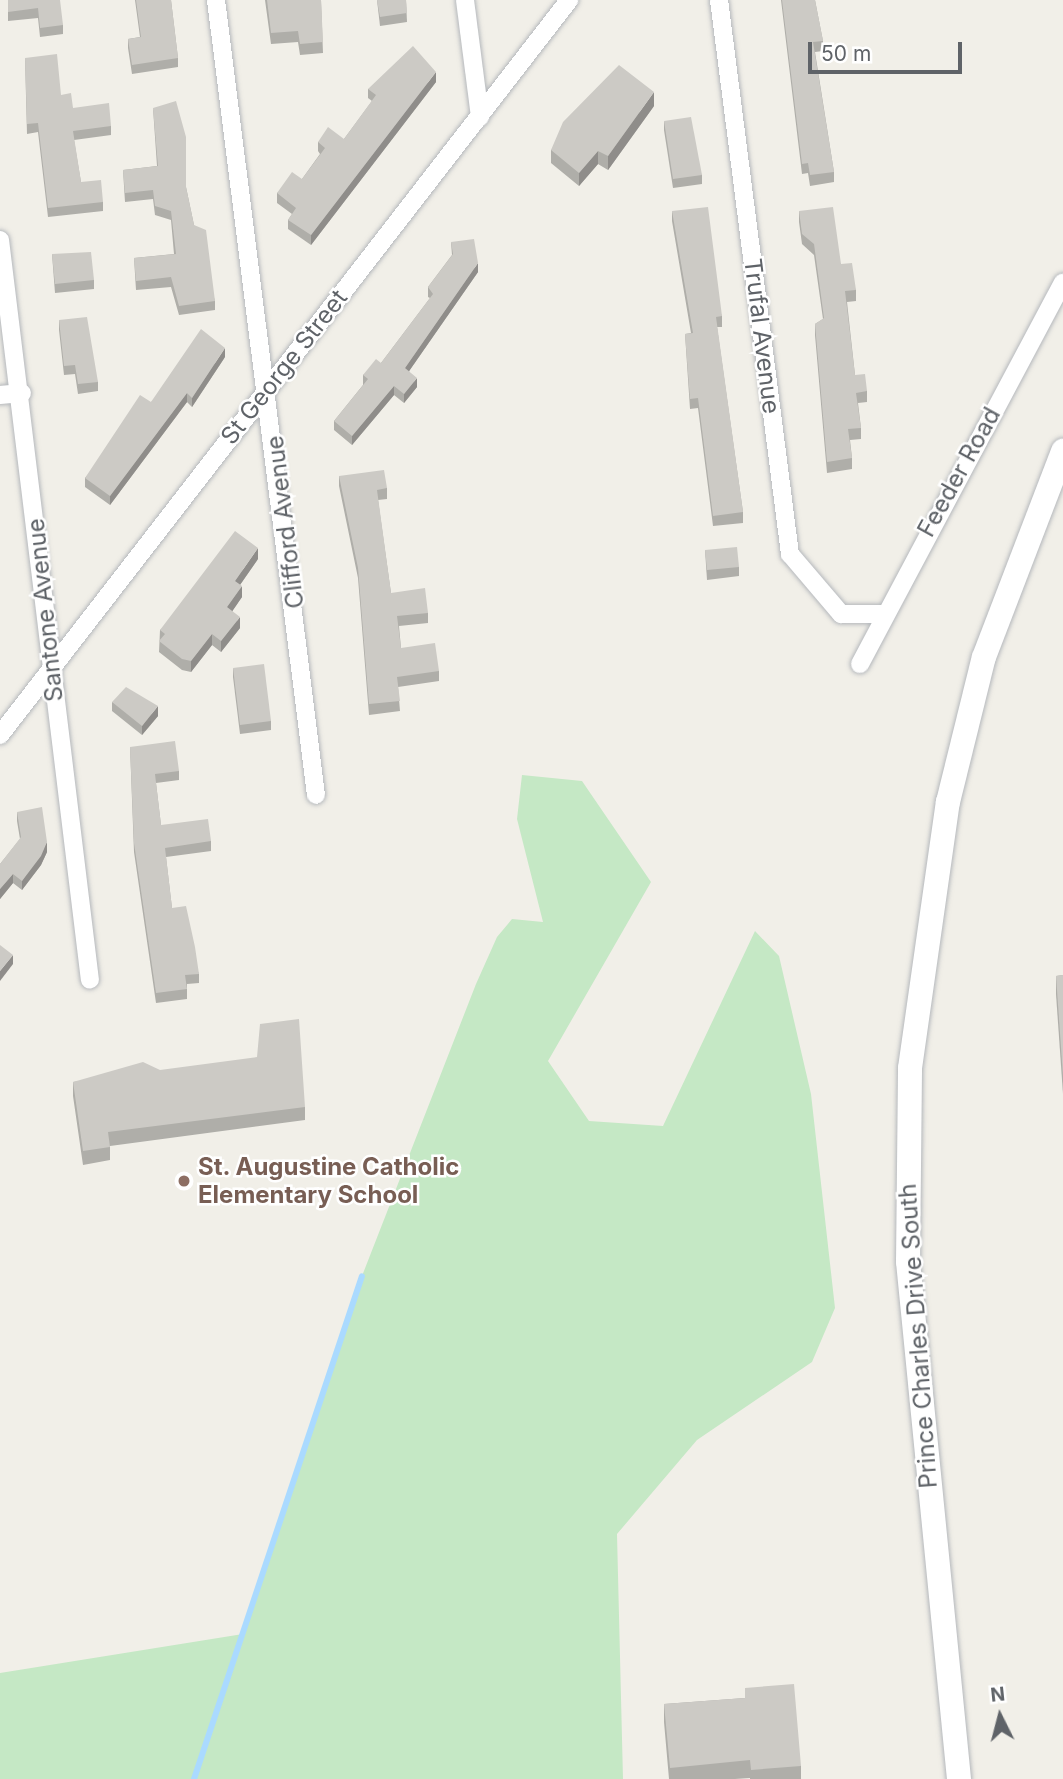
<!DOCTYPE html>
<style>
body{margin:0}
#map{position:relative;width:1063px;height:1779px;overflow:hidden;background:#f1efe8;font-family:Inter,sans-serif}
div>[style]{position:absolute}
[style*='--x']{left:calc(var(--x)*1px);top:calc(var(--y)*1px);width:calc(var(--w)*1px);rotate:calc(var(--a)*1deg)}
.green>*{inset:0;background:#c5e8c5}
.stream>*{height:6px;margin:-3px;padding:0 3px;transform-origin:3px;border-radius:3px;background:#aadaff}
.roads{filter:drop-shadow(0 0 2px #b5b8bc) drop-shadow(0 0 2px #b5b8bc)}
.street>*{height:18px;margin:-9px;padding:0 9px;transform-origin:9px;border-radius:9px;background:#fff}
.secondary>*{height:24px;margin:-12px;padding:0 12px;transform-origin:12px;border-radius:12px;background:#fff}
.wall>*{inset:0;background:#afaea9}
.shaded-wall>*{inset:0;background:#8f8d8a}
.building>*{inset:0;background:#cccac5}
.dots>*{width:19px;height:19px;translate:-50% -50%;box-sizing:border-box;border:4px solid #fff;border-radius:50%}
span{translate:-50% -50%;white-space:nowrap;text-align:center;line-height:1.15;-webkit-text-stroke:5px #fff;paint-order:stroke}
.street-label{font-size:24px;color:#5f6368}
.education-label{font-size:24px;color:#785e54;font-weight:700}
.left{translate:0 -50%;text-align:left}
.north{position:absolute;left:965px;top:1681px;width:70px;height:70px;-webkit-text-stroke:5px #fff;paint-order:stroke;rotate:354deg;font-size:19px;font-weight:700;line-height:28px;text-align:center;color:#5f6368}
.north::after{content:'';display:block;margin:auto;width:24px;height:32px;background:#5f6368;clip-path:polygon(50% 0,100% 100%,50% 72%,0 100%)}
.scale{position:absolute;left:808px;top:42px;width:154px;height:32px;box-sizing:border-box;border:4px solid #5f6368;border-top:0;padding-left:9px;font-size:21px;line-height:24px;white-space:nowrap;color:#5f6368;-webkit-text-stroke:5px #fff;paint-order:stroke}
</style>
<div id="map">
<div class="green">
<i style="clip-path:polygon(522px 775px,582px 781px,651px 882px,548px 1061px,589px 1121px,663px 1126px,755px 931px,779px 956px,811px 1094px,835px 1308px,812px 1362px,697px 1440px,617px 1534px,623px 1779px,0 1779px,0 1673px,243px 1634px,362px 1276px,476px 984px,497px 937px,512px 919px,543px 922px,517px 819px)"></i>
</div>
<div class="stream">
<i style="--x:194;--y:1779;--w:530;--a:-71.53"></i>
</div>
<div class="roads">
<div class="street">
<i style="--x:216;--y:0;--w:801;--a:82.83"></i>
<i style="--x:465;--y:0;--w:118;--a:82.7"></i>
<i style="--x:719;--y:0;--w:559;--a:82.7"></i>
<i style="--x:790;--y:554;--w:79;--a:49.6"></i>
<i style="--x:841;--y:614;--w:40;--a:0"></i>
<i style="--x:0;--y:240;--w:745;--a:83.07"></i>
<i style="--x:0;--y:395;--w:22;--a:-5"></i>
<i style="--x:860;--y:664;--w:432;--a:-62"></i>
<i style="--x:0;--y:735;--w:930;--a:-52.25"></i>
</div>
<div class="secondary">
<i style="--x:959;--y:1779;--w:520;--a:-95.63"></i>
<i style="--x:908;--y:1262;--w:194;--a:-89.4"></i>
<i style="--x:910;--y:1068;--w:269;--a:-81.9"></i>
<i style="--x:948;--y:802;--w:149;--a:-76.1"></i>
<i style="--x:984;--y:657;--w:221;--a:-69"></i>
</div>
</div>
<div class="wall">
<i style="clip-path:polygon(8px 0,48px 0,63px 25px,63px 34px,40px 37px,38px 18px,8px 21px)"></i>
<i style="clip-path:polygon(135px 0,171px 0,178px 58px,178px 67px,132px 74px,128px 48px,128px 39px,140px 37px)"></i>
<i style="clip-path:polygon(265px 0,321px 0,323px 53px,300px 55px,298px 42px,271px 44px)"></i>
<i style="clip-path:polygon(377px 0,406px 0,407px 22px,380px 26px)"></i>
<i style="clip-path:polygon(781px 0,815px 0,823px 41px,823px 51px,815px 52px,834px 172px,834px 182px,810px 186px,808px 173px,802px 174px)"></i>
<i style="clip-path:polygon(25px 58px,73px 108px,111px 126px,111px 135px,74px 140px,81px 182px,103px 202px,103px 211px,48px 217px,38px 132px,27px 134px)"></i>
<i style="clip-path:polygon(436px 82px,311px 245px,288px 229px,288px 220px,292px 214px,277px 203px,277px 193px,302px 179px,320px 154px,318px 151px,318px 142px,344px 139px,372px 101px,368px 98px,368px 89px)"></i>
<i style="clip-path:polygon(654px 106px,608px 170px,598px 164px,579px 186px,551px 163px,551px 150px)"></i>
<i style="clip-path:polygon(153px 108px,186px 187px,194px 225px,215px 301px,215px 310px,179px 315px,171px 287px,136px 290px,134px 258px,174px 254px,171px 220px,155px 215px,153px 199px,125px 202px,123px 170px,157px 166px)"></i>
<i style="clip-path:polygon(664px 121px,702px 175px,702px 184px,673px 188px,664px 130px)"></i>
<i style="clip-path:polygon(672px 211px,722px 316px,722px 327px,717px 327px,743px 512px,743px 523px,713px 526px,698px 408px,690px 409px,685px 334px,691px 333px,672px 221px)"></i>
<i style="clip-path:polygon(799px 211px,841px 264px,856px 290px,856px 301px,847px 302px,855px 375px,867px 391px,867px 402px,858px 403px,861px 428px,861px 439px,850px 440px,852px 458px,852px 469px,827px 473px,815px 335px,815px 324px,823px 319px,814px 255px,802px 244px,799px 222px)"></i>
<i style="clip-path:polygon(451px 242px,478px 272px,409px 371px,417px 387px,404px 403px,394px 395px,352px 445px,334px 430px,334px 421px,363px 385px,363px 375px,381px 363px,430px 298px,428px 297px,428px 287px,452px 255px)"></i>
<i style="clip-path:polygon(52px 254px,94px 280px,94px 289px,55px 293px)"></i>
<i style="clip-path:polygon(59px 320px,98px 382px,98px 391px,78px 394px,75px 374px,64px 375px,59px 330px)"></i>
<i style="clip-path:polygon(225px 357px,192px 407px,187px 402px,110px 505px,85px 487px,85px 478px,151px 402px)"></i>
<i style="clip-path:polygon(339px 476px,387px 488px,387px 499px,378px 500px,391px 593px,428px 613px,428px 623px,399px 626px,401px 648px,439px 671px,439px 681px,398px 687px,400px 711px,369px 715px,358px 578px,339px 486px)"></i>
<i style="clip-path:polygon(705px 550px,739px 567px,739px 576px,707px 580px)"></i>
<i style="clip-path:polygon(258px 559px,240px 585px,242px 597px,232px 611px,240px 628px,221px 652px,212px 645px,191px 672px,182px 670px,159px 652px,160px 630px)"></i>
<i style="clip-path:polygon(233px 668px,271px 721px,271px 730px,240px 734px,233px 677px)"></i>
<i style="clip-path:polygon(112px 702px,158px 716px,142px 735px,112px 711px)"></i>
<i style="clip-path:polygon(130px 747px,179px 771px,179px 780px,156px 783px,161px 825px,211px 841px,211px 851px,166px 857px,172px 908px,199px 974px,199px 983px,187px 984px,187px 999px,156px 1003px,134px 852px)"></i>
<i style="clip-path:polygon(17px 812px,47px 852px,41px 865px,22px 890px,13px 883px,0 899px,0 864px,20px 839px,17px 821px)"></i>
<i style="clip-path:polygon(1063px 975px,1063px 1094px,1056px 994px,1056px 976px)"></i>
<i style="clip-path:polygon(160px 1070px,305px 1107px,305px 1120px,110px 1146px,110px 1160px,83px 1165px,73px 1096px,73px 1082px)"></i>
<i style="clip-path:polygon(745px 1688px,801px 1766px,801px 1779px,750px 1779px,750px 1778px,735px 1779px,669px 1779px,664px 1722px,664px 1704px,745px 1698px)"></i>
</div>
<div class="shaded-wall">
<i style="clip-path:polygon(436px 72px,436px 82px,311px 245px,311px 235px)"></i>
<i style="clip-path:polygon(654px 92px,654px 106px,608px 170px,608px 156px)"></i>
<i style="clip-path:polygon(598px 151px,598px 164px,579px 186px,579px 173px)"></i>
<i style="clip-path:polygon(478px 263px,478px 272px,405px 377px,405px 368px)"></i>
<i style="clip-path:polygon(225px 348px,225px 357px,192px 407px,192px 398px)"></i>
<i style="clip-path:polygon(417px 378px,417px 387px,404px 403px,404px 394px)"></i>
<i style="clip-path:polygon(394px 386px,394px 395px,352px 445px,352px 436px)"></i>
<i style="clip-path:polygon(187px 393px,187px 402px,110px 505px,110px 496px)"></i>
<i style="clip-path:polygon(258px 548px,258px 559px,235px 592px,235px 581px)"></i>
<i style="clip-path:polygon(242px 586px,242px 597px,227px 619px,227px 607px)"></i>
<i style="clip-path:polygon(240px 617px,240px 628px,221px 652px,221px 641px)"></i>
<i style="clip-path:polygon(212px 634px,212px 645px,191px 672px,191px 661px)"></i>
<i style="clip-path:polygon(158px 706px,158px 716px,142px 735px,142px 726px)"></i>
<i style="clip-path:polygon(47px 842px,47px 852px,41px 865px,22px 890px,22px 881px)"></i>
<i style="clip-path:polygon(13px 874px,13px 883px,0 899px,0 889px)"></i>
<i style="clip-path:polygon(13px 955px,13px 964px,0 981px,0 971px)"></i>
</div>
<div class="building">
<i style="clip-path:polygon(8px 0,60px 0,63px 25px,40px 28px,38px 8px,8px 12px)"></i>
<i style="clip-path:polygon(136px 0,171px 0,178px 58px,132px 65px,128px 39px,141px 37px)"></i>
<i style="clip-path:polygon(267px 0,321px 0,323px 42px,300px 44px,298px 31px,271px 33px)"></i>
<i style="clip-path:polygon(377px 0,406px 0,407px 13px,380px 17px)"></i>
<i style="clip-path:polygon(782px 0,815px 0,823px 41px,813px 42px,834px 172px,810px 175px,808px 163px,802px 164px)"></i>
<i style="clip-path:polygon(413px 46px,436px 72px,311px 235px,288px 220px,296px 208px,277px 193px,292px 172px,302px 179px,325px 148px,318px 142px,328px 127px,344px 139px,376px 95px,368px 89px)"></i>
<i style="clip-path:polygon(57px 54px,61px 95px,71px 93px,73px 108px,109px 103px,111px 126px,73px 131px,81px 182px,101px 180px,103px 202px,48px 208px,38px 123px,27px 124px,25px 58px)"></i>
<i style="clip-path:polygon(619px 65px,654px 92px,608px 156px,598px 151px,579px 173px,551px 150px,563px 122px)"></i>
<i style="clip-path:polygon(176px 101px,186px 137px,186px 187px,194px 225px,206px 230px,215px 301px,179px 306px,171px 277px,136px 281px,134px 258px,176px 254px,171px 211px,155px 206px,153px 190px,125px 193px,123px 170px,158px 166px,153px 108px)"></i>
<i style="clip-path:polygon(691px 117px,702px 175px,673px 179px,664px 121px)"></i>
<i style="clip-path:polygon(708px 207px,722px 316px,716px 317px,743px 512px,713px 516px,698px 398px,690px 399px,685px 334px,693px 333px,672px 211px)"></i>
<i style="clip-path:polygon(833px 207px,841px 264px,852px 263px,856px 290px,845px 291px,855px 375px,865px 374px,867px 391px,856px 393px,861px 428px,848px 429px,852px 458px,827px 462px,815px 324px,824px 318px,814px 244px,802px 234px,799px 211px)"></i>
<i style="clip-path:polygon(474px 239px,478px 263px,405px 368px,417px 378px,404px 394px,394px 386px,352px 436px,334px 421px,368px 379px,363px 375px,376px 359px,381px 363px,433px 294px,428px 287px,453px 254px,451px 242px)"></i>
<i style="clip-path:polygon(91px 252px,94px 280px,55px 284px,52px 254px)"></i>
<i style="clip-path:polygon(87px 317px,98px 382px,78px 384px,75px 365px,64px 366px,59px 320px)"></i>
<i style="clip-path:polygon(201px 329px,225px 348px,192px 398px,187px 393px,110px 496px,85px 478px,140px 395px,151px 402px)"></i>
<i style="clip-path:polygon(384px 470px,387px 488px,377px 490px,391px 593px,425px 588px,428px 613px,397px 616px,401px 648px,435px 643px,439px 671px,397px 677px,400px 701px,369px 704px,358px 568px,339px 476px)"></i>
<i style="clip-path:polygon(235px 531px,258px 548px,235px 581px,242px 586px,227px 607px,240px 617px,221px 641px,212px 634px,191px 661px,182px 659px,159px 641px,165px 634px,160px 630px)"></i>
<i style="clip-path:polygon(737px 547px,739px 567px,707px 570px,705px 550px)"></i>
<i style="clip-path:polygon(264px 664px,271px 721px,240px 725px,233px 668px)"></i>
<i style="clip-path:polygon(126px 687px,158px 706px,142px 726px,112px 702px)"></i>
<i style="clip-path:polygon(175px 741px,179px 771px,155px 774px,161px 825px,208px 819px,211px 841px,165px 848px,172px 908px,186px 906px,195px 947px,199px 974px,185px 975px,187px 989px,156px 993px,134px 843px,130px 747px)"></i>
<i style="clip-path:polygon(42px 807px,47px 842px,41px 856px,22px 881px,13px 874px,0 889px,0 864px,21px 837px,17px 812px)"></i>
<i style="clip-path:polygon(0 945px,13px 955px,0 971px)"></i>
<i style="clip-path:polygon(1063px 975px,1063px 1076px,1056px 976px)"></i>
<i style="clip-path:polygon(299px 1019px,305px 1107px,108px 1132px,110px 1147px,83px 1151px,73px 1082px,143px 1062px,160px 1070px,257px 1057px,260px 1024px)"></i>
<i style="clip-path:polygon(794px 1684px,801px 1766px,751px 1770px,750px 1760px,670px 1768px,664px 1704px,745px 1698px,745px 1688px)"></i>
</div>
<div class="dots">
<i style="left:184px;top:1181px;background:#8d6e63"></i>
</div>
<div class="street-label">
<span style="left:762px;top:336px;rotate:83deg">Trufal Avenue</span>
<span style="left:284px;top:367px;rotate:-52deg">St George Street</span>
<span style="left:959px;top:472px;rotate:-61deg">Feeder Road</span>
<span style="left:285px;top:522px;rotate:-97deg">Clifford Avenue</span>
<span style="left:45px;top:610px;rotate:-96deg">Santone Avenue</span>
<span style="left:918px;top:1336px;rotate:-94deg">Prince Charles Drive South</span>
</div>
<div class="education-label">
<span class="left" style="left:198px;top:1181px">St. Augustine Catholic<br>Elementary School</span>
</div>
<div class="north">N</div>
<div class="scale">50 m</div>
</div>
